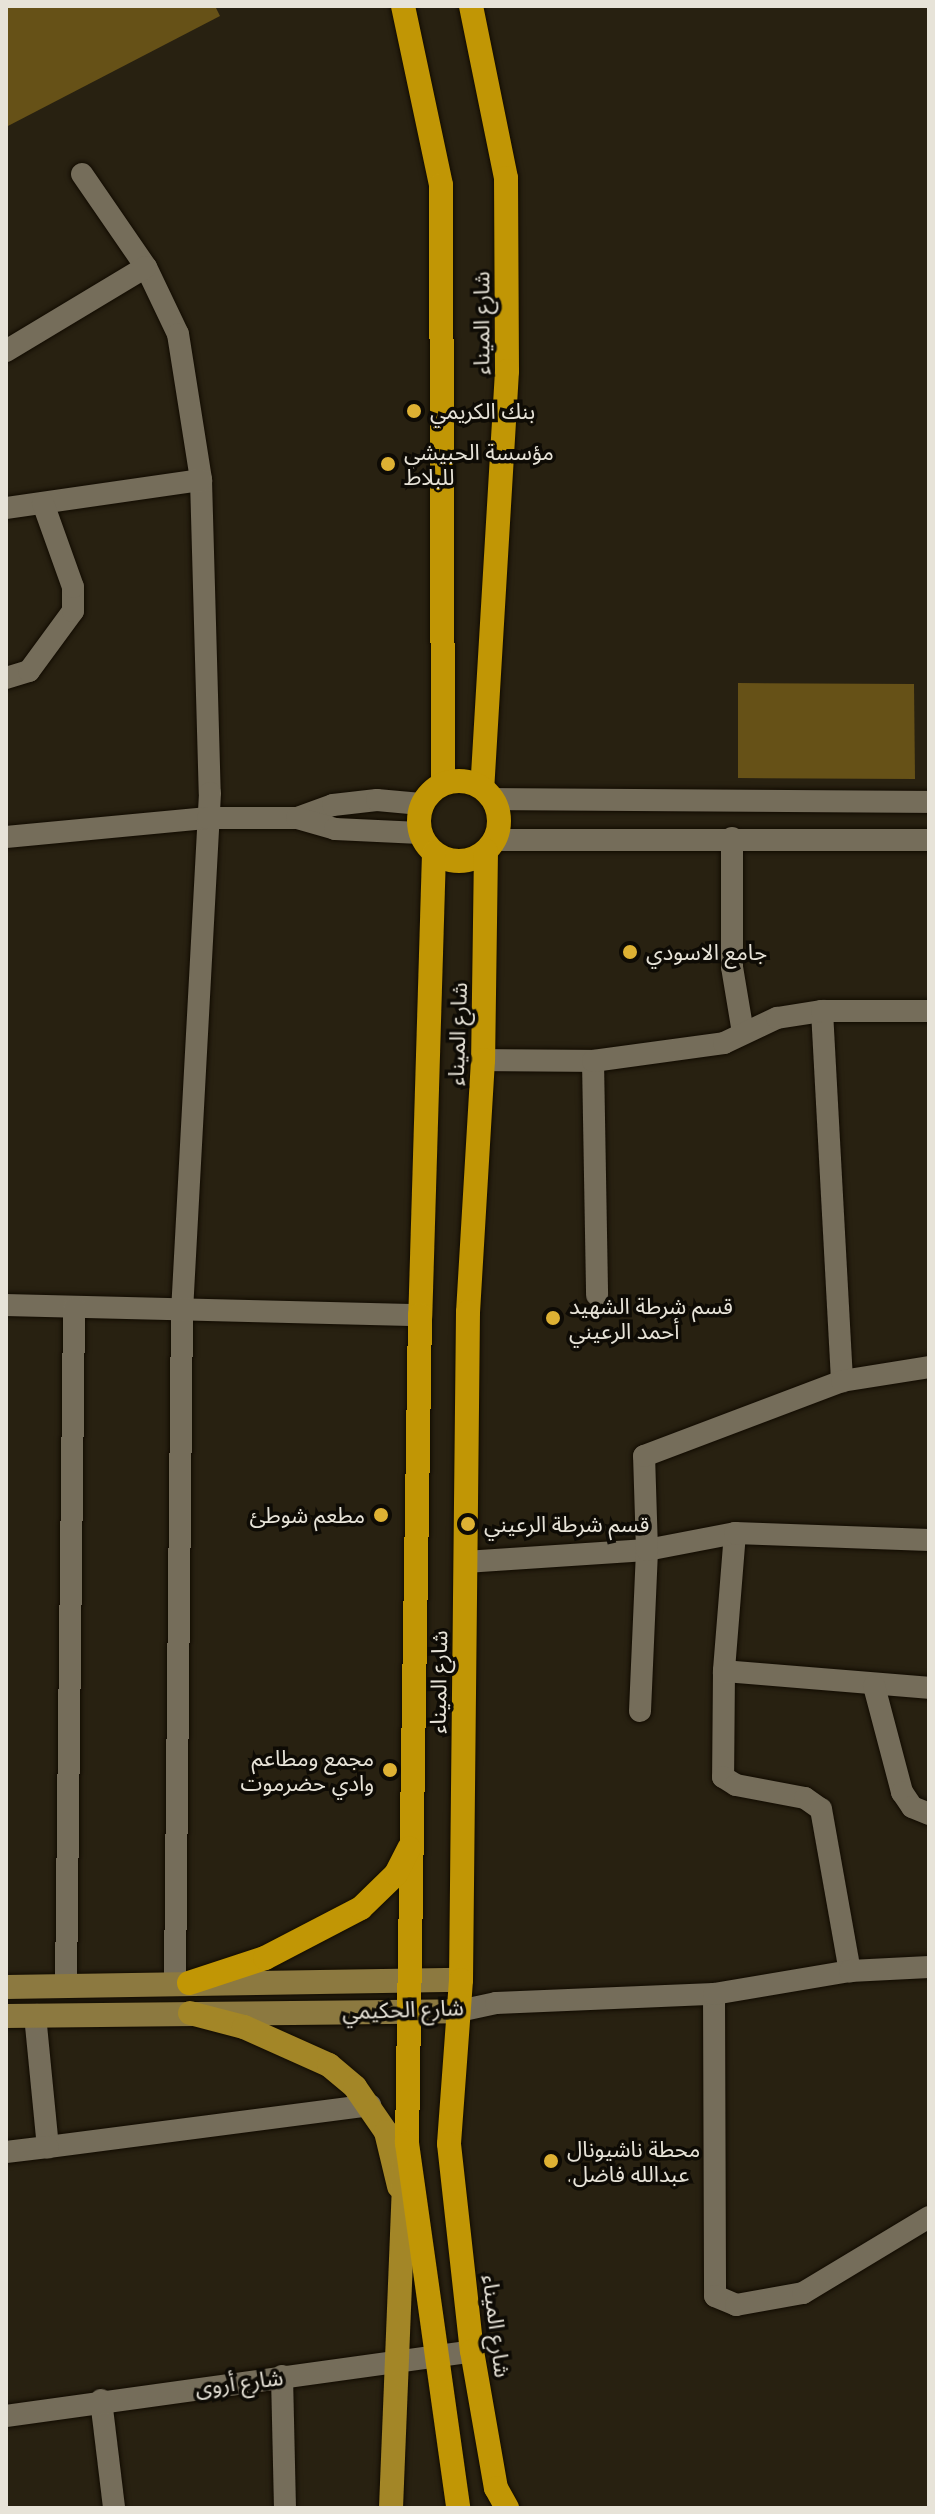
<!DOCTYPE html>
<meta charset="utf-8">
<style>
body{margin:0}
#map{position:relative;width:935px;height:2514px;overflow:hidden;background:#282111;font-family:"Open Sans","Noto Sans Arabic",sans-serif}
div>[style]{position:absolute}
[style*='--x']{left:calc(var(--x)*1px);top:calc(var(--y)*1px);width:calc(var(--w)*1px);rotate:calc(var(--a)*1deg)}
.building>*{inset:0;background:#665117}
.roads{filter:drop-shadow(0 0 2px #110b00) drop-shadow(0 0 2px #110b00)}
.street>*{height:22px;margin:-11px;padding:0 11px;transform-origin:11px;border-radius:11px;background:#756d5a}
.secondary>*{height:24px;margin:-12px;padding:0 12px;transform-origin:12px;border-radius:12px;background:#8c7940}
.primary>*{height:24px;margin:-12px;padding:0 12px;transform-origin:12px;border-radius:12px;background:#a38627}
.highway>*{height:24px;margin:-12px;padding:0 12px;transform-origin:12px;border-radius:12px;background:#c19605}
.highway>.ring{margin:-12px;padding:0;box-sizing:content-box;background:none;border:24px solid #c19605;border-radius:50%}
.dots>*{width:22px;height:22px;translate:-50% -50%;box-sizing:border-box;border:4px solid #0e0b05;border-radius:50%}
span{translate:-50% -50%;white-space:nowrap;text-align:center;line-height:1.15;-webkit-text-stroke:7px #0e0b05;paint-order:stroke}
.street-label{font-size:22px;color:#e7e3d8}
.poi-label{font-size:22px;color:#e7e3d8}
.left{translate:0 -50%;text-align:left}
.right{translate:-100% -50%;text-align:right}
.frame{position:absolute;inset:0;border:8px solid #e7e3d8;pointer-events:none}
</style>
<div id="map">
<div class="building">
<i style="clip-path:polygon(6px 6px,215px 6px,220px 16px,6px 127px)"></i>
<i style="clip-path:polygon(738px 683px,914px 684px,915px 779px,738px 778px)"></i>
</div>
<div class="roads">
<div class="street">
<i style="--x:82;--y:174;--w:113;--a:55.5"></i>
<i style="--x:146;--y:267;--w:74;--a:64.5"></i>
<i style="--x:178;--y:334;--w:148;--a:81"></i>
<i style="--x:201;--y:480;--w:313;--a:88.4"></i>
<i style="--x:210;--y:793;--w:519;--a:93.09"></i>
<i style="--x:182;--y:1311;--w:673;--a:90.6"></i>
<i style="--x:6;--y:351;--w:163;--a:-31"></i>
<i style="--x:6;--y:508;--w:197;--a:-8.2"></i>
<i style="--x:6;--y:678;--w:24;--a:-17"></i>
<i style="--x:29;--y:671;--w:74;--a:-53.7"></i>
<i style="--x:73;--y:611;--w:24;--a:-90"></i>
<i style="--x:73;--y:587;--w:89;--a:-109.7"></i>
<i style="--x:493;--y:799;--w:436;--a:0.4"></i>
<i style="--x:297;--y:818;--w:38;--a:-20"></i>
<i style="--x:333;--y:805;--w:44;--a:-6.5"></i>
<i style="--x:377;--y:800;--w:44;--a:5.2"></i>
<i style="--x:6;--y:837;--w:203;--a:-5.4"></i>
<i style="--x:208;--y:818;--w:89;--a:0"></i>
<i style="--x:297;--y:818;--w:40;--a:16"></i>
<i style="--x:335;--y:829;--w:85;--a:2.7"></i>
<i style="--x:732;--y:838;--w:129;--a:90"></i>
<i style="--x:732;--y:967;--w:67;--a:80.5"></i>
<i style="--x:495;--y:840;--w:434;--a:0"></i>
<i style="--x:822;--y:1011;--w:371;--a:86.9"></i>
<i style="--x:483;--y:1060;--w:110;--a:0.5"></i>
<i style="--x:593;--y:1061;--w:234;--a:89"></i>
<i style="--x:593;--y:1061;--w:132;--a:-7.8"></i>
<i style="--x:724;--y:1043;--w:59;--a:-25.3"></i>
<i style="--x:777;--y:1018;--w:46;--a:-8.8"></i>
<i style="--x:822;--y:1011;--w:107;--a:0"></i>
<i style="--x:6;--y:1305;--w:414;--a:1.4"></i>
<i style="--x:735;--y:1533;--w:138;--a:94.6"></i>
<i style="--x:724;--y:1671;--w:106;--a:90.5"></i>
<i style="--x:723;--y:1777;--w:15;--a:32"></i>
<i style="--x:736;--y:1785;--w:70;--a:10.7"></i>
<i style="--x:805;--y:1798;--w:19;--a:35"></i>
<i style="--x:821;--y:1809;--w:165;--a:79.9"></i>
<i style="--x:465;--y:1562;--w:182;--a:-3.8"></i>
<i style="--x:647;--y:1550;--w:90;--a:-10.9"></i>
<i style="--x:735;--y:1533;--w:194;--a:2.1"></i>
<i style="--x:724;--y:1671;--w:206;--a:4.7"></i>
<i style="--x:874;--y:1686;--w:110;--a:75.2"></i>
<i style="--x:902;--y:1792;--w:18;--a:56"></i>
<i style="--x:912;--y:1807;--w:18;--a:22"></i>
<i style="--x:640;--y:1711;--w:161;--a:-87.5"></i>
<i style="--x:647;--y:1550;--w:94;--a:-91.8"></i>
<i style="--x:644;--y:1456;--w:212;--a:-20.7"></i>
<i style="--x:842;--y:1381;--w:88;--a:-9.1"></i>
<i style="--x:66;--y:1986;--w:678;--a:-89.32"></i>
<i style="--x:714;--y:1994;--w:302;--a:89.8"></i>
<i style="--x:715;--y:2296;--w:23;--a:23"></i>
<i style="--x:736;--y:2305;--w:68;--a:-10.2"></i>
<i style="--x:803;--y:2293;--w:147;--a:-31.1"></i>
<i style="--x:459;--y:2011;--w:38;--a:-12"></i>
<i style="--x:496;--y:2003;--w:218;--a:-2.4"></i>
<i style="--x:714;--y:1994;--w:138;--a:-9.6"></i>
<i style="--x:850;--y:1971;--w:79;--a:-2.9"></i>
<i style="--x:35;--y:2015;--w:133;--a:84.4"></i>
<i style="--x:48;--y:2147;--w:325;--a:-7.4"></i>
<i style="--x:6;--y:2152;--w:42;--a:-6.8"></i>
<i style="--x:282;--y:2376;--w:132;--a:88.7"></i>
<i style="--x:101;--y:2400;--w:109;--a:83.1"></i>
<i style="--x:6;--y:2416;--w:471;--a:-7.9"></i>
</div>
<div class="secondary">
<i style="--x:6;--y:1987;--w:455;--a:-0.9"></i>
<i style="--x:6;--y:2016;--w:453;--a:-0.6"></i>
</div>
<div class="primary">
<i style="--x:190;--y:2013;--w:56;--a:14.5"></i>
<i style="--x:244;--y:2027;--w:93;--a:24.1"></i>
<i style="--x:329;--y:2065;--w:34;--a:40"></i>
<i style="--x:355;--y:2087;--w:55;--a:55.4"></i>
<i style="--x:386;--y:2132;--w:56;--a:76.5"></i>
<i style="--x:391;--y:2508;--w:343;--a:-87.7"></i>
</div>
<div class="highway">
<i style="--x:403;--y:6;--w:183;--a:78"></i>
<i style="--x:441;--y:185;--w:598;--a:89.81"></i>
<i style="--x:471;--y:6;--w:176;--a:78.5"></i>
<i style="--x:506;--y:178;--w:193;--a:89.7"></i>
<i style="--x:507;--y:371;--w:417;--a:93.4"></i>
<i class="ring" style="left:419px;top:781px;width:56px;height:56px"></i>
<i style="--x:486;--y:851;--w:209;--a:90.8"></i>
<i style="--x:483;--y:1060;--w:252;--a:93.4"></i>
<i style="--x:468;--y:1312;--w:668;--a:90.6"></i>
<i style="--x:461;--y:1980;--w:164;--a:94.2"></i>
<i style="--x:449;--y:2144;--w:208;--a:83.7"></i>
<i style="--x:472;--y:2351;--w:139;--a:80.1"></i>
<i style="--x:496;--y:2488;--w:23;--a:61"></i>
<i style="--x:434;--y:853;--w:462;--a:91.7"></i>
<i style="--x:420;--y:1315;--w:828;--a:90.9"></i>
<i style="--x:407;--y:2143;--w:369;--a:82"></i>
<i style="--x:189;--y:1983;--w:80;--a:-18.2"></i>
<i style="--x:265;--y:1958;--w:108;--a:-27.5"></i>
<i style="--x:361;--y:1908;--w:49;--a:-44.2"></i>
<i style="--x:396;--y:1874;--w:29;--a:-63"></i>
</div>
</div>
<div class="dots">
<i style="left:414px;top:411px;background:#deb133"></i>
<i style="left:388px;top:464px;background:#deb133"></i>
<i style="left:630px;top:952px;background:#deb133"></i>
<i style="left:553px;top:1318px;background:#deb133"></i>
<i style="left:381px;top:1515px;background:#deb133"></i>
<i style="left:468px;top:1524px;background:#deb133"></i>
<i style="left:390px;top:1770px;background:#deb133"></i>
<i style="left:551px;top:2161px;background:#deb133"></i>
</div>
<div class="street-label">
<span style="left:481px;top:323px;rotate:-90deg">شارع الميناء</span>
<span style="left:457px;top:1034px;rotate:-88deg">شارع الميناء</span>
<span style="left:438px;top:1682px;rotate:-89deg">شارع الميناء</span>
<span style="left:403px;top:2009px;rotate:-2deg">شارع الحكيمي</span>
<span style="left:497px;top:2326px;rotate:83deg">شارع الميناء</span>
<span style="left:239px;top:2382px;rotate:-7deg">شارع أروى</span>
</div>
<div class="poi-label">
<span class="left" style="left:430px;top:411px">بنك الكريمي</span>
<span class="left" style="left:404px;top:464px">مؤسسة الحبيشي<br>للبلاط</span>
<span class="left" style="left:646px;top:952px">جامع الاسودي</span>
<span class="left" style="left:569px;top:1318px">قسم شرطة الشهيد<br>أحمد الرعيني</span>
<span class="right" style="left:365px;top:1515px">مطعم شوطئ</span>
<span class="left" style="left:484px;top:1524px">قسم شرطة الرعيني</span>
<span class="right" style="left:374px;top:1770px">مجمع ومطاعم<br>وادي حضرموت</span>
<span class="left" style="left:567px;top:2161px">محطة ناشيونال<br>.عبدالله فاضل</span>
</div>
<div class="frame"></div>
</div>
